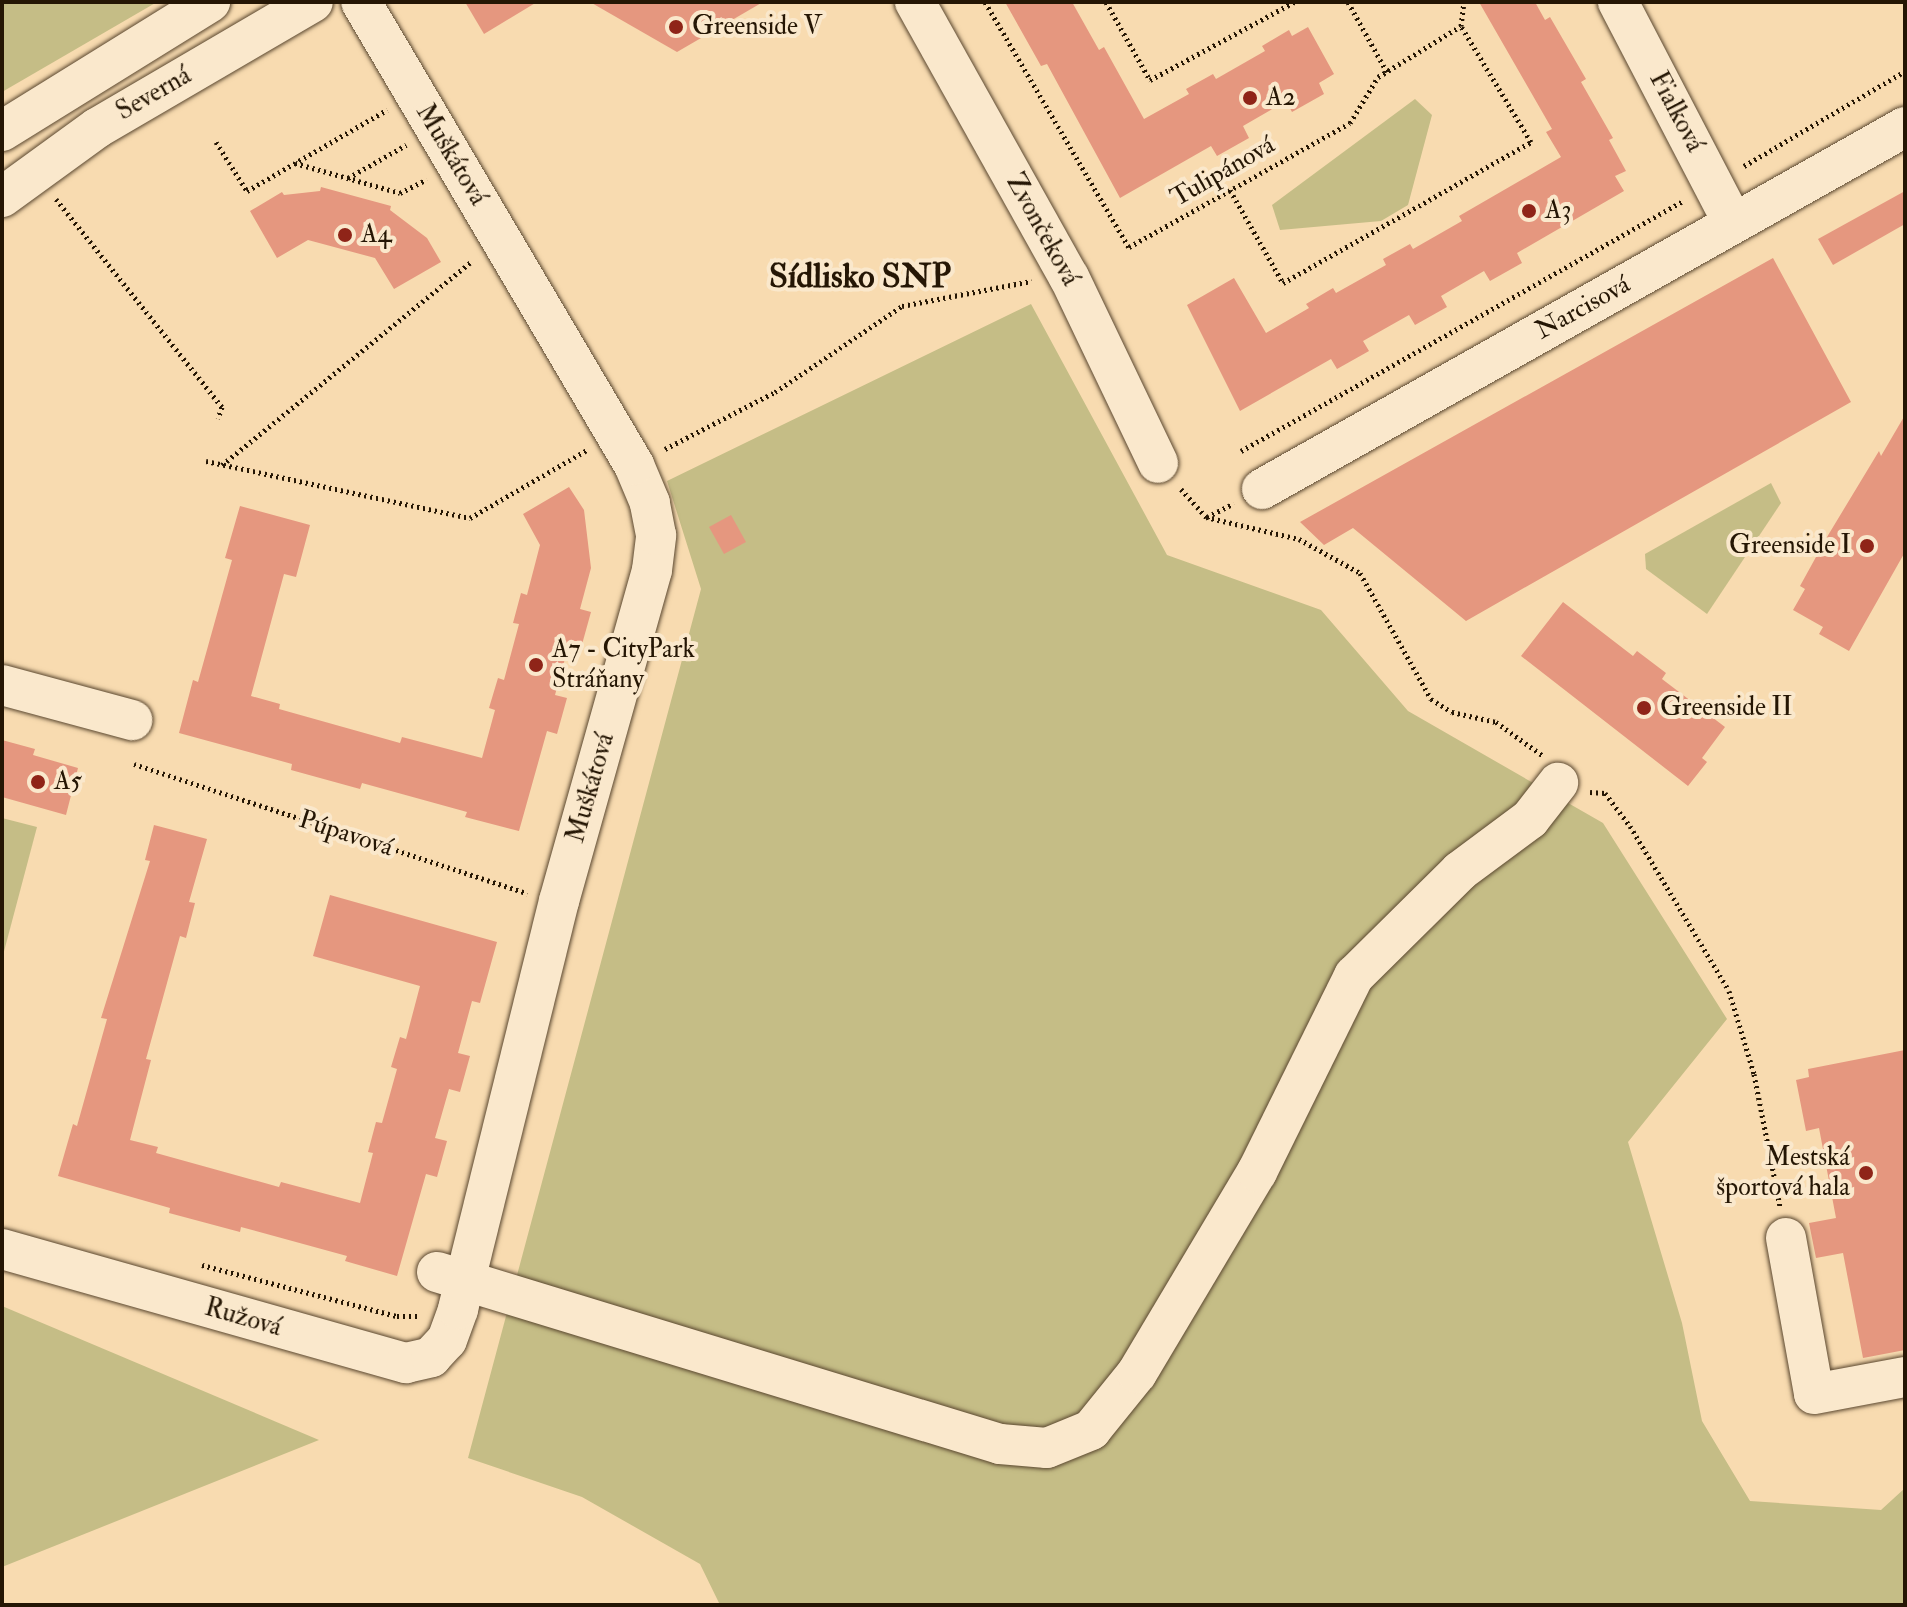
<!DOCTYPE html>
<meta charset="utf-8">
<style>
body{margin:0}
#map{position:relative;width:1907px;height:1607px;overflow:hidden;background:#f8dbb0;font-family:"IM FELL Double Pica",serif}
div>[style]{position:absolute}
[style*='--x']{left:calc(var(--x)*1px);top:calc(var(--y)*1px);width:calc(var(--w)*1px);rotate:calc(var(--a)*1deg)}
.green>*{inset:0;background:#c5bd86}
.building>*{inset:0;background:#e5977f}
.path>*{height:5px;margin-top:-2.5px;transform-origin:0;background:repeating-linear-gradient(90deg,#251604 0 2px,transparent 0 6px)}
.roads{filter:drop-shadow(0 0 2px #5a472f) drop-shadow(0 0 2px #5a472f)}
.minor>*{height:40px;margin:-20px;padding:0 20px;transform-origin:20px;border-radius:20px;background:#fae8cc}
.dots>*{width:22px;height:22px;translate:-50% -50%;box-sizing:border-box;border:4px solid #fae8cc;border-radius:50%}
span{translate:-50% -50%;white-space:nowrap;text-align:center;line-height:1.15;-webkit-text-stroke:8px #fae8cc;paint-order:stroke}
.poi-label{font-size:26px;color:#251604}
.left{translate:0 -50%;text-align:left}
.right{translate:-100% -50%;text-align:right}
.street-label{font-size:26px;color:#251604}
.district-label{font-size:34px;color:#251604;font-weight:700}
.frame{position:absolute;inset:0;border:4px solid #251604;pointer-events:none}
</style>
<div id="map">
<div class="green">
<i style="clip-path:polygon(2px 2px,157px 2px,2px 92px)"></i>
<i style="clip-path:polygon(1415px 99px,1432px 115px,1408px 205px,1381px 221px,1280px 230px,1272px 205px)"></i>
<i style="clip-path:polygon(1031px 304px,1167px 555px,1321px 610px,1408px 711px,1603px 823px,1727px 1019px,1628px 1142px,1682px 1323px,1702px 1421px,1750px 1501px,1881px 1510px,1905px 1488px,1905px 1605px,720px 1605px,700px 1564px,582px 1497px,468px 1458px,701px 589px,667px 481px)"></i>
<i style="clip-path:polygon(1771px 483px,1781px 503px,1707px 614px,1646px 569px,1645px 554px)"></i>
<i style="clip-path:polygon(2px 818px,37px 827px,2px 959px)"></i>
<i style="clip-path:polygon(2px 1306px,319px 1440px,2px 1567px)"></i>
</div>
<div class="building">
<i style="clip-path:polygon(465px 2px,537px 2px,484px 34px)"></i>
<i style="clip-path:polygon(590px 2px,763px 2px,677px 52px)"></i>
<i style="clip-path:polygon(1005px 2px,1072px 2px,1099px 50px,1104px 47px,1144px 119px,1189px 94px,1186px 89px,1213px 74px,1216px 79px,1265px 51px,1262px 46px,1289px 30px,1292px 36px,1308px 27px,1334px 74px,1319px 83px,1324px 94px,1292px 112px,1286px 101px,1243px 126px,1249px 138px,1217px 156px,1211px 146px,1120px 198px,1047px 64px,1041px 66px)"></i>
<i style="clip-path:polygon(1479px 2px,1535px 2px,1545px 20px,1550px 17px,1586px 79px,1581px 82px,1613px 138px,1609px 140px,1626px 171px,1615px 176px,1624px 191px,1517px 253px,1522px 263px,1490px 281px,1484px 271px,1441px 296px,1447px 307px,1415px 325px,1409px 315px,1363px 341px,1369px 351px,1337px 369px,1331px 359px,1240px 411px,1187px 305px,1234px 278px,1266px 333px,1309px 308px,1306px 304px,1333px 288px,1336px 293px,1386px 265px,1383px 259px,1410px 244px,1413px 249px,1462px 221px,1459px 216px,1561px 157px,1546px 132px,1552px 129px)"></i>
<i style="clip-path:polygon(321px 187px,391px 206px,390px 210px,427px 238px,441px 262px,394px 289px,375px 258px,308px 240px,277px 258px,250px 211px,282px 192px,284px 195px,320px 191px)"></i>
<i style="clip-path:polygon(1905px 191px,1905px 224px,1833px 265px,1818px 239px)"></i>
<i style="clip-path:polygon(1773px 258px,1851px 402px,1466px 621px,1353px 528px,1324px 545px,1300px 522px)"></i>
<i style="clip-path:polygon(1905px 415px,1905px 552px,1849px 651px,1819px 634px,1823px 627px,1793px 610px,1805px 589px,1800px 586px,1827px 537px,1879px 451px,1881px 456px)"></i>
<i style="clip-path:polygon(569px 487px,584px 510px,591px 568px,580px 609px,591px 612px,581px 648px,569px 644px,555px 695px,567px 698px,557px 734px,547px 731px,519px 831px,465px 817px,467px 812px,362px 783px,360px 789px,291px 770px,292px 764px,179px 733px,193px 680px,198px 682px,232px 560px,225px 558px,240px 506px,310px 525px,296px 577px,284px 574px,251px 696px,280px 704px,279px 709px,400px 743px,402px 737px,482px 758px,495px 710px,489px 708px,498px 678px,504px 680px,519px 624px,513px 623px,521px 593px,527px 595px,540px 545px,523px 514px)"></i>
<i style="clip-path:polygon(731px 515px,746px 542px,724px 554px,709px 527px)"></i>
<i style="clip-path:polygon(1563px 602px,1633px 656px,1637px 651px,1666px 673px,1662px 679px,1725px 727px,1702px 758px,1707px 762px,1688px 786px,1521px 656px)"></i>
<i style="clip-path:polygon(2px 740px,35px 749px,33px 755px,78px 768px,66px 815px,2px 797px)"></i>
<i style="clip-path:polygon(154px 825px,207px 839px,189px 902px,195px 903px,186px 938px,180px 936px,146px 1059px,151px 1060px,130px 1140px,158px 1147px,156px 1153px,279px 1187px,281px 1182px,360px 1203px,373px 1153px,368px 1152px,376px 1122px,382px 1123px,397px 1069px,391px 1067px,400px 1037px,406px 1039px,420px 986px,313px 956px,330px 895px,497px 942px,480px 1003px,472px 1001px,458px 1053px,470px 1056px,460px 1092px,449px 1089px,435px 1138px,447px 1141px,437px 1177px,426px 1174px,397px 1276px,345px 1261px,347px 1256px,241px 1227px,240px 1232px,169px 1213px,170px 1208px,58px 1176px,73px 1124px,77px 1126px,107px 1019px,101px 1018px,150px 861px,145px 860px)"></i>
<i style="clip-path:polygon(1905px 1050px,1905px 1350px,1863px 1358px,1843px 1253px,1816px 1258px,1809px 1223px,1836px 1218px,1819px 1128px,1806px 1131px,1796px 1080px,1809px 1077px,1808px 1069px)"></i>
</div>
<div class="path">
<i style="--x:985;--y:2;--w:284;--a:59.6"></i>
<i style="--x:1129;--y:247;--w:253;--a:-29.3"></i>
<i style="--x:1350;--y:123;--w:54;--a:-58.7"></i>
<i style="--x:1378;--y:77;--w:97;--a:-31.6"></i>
<i style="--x:1461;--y:26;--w:24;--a:-83"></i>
<i style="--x:1106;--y:2;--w:90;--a:60.6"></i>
<i style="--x:1150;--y:80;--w:164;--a:-28.4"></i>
<i style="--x:1348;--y:2;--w:80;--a:60.9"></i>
<i style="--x:216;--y:142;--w:58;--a:57.7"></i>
<i style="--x:247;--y:191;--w:162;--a:-30.1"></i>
<i style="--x:295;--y:163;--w:109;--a:15.9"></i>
<i style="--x:400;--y:193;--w:30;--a:-27"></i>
<i style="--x:1744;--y:166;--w:187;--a:-30.5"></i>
<i style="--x:348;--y:178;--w:67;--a:-29.6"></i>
<i style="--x:1230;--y:190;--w:107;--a:60.3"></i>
<i style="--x:1283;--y:283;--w:285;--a:-29.6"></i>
<i style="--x:1531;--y:142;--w:135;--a:-121.1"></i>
<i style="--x:56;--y:199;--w:266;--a:51.4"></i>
<i style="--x:222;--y:407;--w:12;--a:110"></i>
<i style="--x:665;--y:449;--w:124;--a:-27.4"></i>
<i style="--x:775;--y:392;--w:153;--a:-34.1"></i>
<i style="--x:902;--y:306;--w:132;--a:-10.9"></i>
<i style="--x:1241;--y:451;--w:508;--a:-29.49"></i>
<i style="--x:206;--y:461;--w:270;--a:12.2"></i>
<i style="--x:470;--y:518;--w:135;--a:-30.2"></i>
<i style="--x:222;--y:465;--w:323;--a:-39.2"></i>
<i style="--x:1181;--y:489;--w:38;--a:48"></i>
<i style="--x:1206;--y:517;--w:96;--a:13.3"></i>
<i style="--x:1299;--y:539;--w:70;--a:29.1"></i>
<i style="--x:1360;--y:573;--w:145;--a:60.6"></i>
<i style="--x:1431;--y:699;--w:25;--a:32"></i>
<i style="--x:1452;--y:712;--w:45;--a:12.8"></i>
<i style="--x:1496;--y:722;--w:57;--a:35.7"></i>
<i style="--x:1207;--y:517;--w:30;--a:-27"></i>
<i style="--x:134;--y:764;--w:414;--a:18.2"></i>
<i style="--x:1590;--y:792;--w:15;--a:4"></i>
<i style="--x:1605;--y:793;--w:41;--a:52.9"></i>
<i style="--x:1630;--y:826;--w:192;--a:59"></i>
<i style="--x:1729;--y:991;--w:87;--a:73.2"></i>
<i style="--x:1754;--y:1074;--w:135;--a:78.9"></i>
<i style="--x:202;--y:1265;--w:202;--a:14.7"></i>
<i style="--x:397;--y:1316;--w:20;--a:0"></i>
</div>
<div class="roads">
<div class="minor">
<i style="--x:915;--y:2;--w:315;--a:60.8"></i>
<i style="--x:1069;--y:277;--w:206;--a:64.4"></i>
<i style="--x:1618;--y:2;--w:249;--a:62.5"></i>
<i style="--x:2;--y:131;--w:245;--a:-31.8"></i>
<i style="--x:2;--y:197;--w:117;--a:-36"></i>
<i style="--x:97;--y:128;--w:250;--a:-30.3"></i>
<i style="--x:1262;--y:489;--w:738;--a:-29.38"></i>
<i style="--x:2;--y:685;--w:135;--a:15.1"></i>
<i style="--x:1786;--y:1238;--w:158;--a:79.8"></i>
<i style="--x:1814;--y:1394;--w:93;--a:-10.6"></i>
<i style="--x:2;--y:1249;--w:420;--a:15.8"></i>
<i style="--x:406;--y:1363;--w:26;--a:-13"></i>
<i style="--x:431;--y:1357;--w:23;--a:-47"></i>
<i style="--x:447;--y:1340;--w:33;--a:-70"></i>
<i style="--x:458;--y:1309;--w:420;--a:-76.1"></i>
<i style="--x:559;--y:901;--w:344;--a:-74.3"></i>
<i style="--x:652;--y:570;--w:35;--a:-83"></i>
<i style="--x:656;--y:535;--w:33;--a:-101"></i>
<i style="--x:650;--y:503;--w:41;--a:-112.8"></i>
<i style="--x:634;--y:465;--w:537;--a:-120.52"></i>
<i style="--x:437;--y:1272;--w:589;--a:16.99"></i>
<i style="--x:1000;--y:1444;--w:47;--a:4.9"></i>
<i style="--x:1047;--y:1448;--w:48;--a:-22.2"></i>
<i style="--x:1091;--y:1430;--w:73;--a:-51.1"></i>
<i style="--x:1137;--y:1373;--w:234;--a:-59.2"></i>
<i style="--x:1257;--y:1172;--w:219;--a:-63.7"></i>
<i style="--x:1354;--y:976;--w:149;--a:-44.7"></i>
<i style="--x:1460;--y:871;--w:87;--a:-36.6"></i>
<i style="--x:1530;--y:819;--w:46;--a:-52.1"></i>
</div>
</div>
<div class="dots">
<i style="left:676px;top:27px;background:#8f2418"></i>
<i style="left:1250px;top:98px;background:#8f2418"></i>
<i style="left:1529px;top:211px;background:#8f2418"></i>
<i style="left:345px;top:235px;background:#8f2418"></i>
<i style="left:1867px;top:546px;background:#8f2418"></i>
<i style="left:536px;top:665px;background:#8f2418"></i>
<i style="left:1644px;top:708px;background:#8f2418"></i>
<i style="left:38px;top:782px;background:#8f2418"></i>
<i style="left:1866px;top:1173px;background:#8f2418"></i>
</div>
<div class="poi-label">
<span class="left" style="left:692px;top:27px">Greenside V</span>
<span class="left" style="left:1266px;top:98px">A2</span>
<span class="left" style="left:1545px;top:211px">A3</span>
<span class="left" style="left:361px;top:235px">A4</span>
<span class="right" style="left:1851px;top:546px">Greenside I</span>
<span class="left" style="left:552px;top:665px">A7 - CityPark<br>Stráňany</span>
<span class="left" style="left:1660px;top:708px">Greenside II</span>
<span class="left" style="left:54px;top:782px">A5</span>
<span class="right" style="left:1850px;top:1173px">Mestská<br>športová hala</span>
</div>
<div class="street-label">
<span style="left:154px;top:94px;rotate:-30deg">Severná</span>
<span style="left:1676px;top:112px;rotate:62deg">Fialková</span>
<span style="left:451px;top:155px;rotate:59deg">Muškátová</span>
<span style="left:1223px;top:172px;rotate:-30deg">Tulipánová</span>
<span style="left:1042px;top:230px;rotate:61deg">Zvončeková</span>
<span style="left:1583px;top:308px;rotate:-29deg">Narcisová</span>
<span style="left:591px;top:788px;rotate:-74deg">Muškátová</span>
<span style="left:346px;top:834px;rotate:18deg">Púpavová</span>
<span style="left:243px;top:1318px;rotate:16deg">Ružová</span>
</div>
<div class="district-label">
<span style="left:860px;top:277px">Sídlisko SNP</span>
</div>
<div class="frame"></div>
</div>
